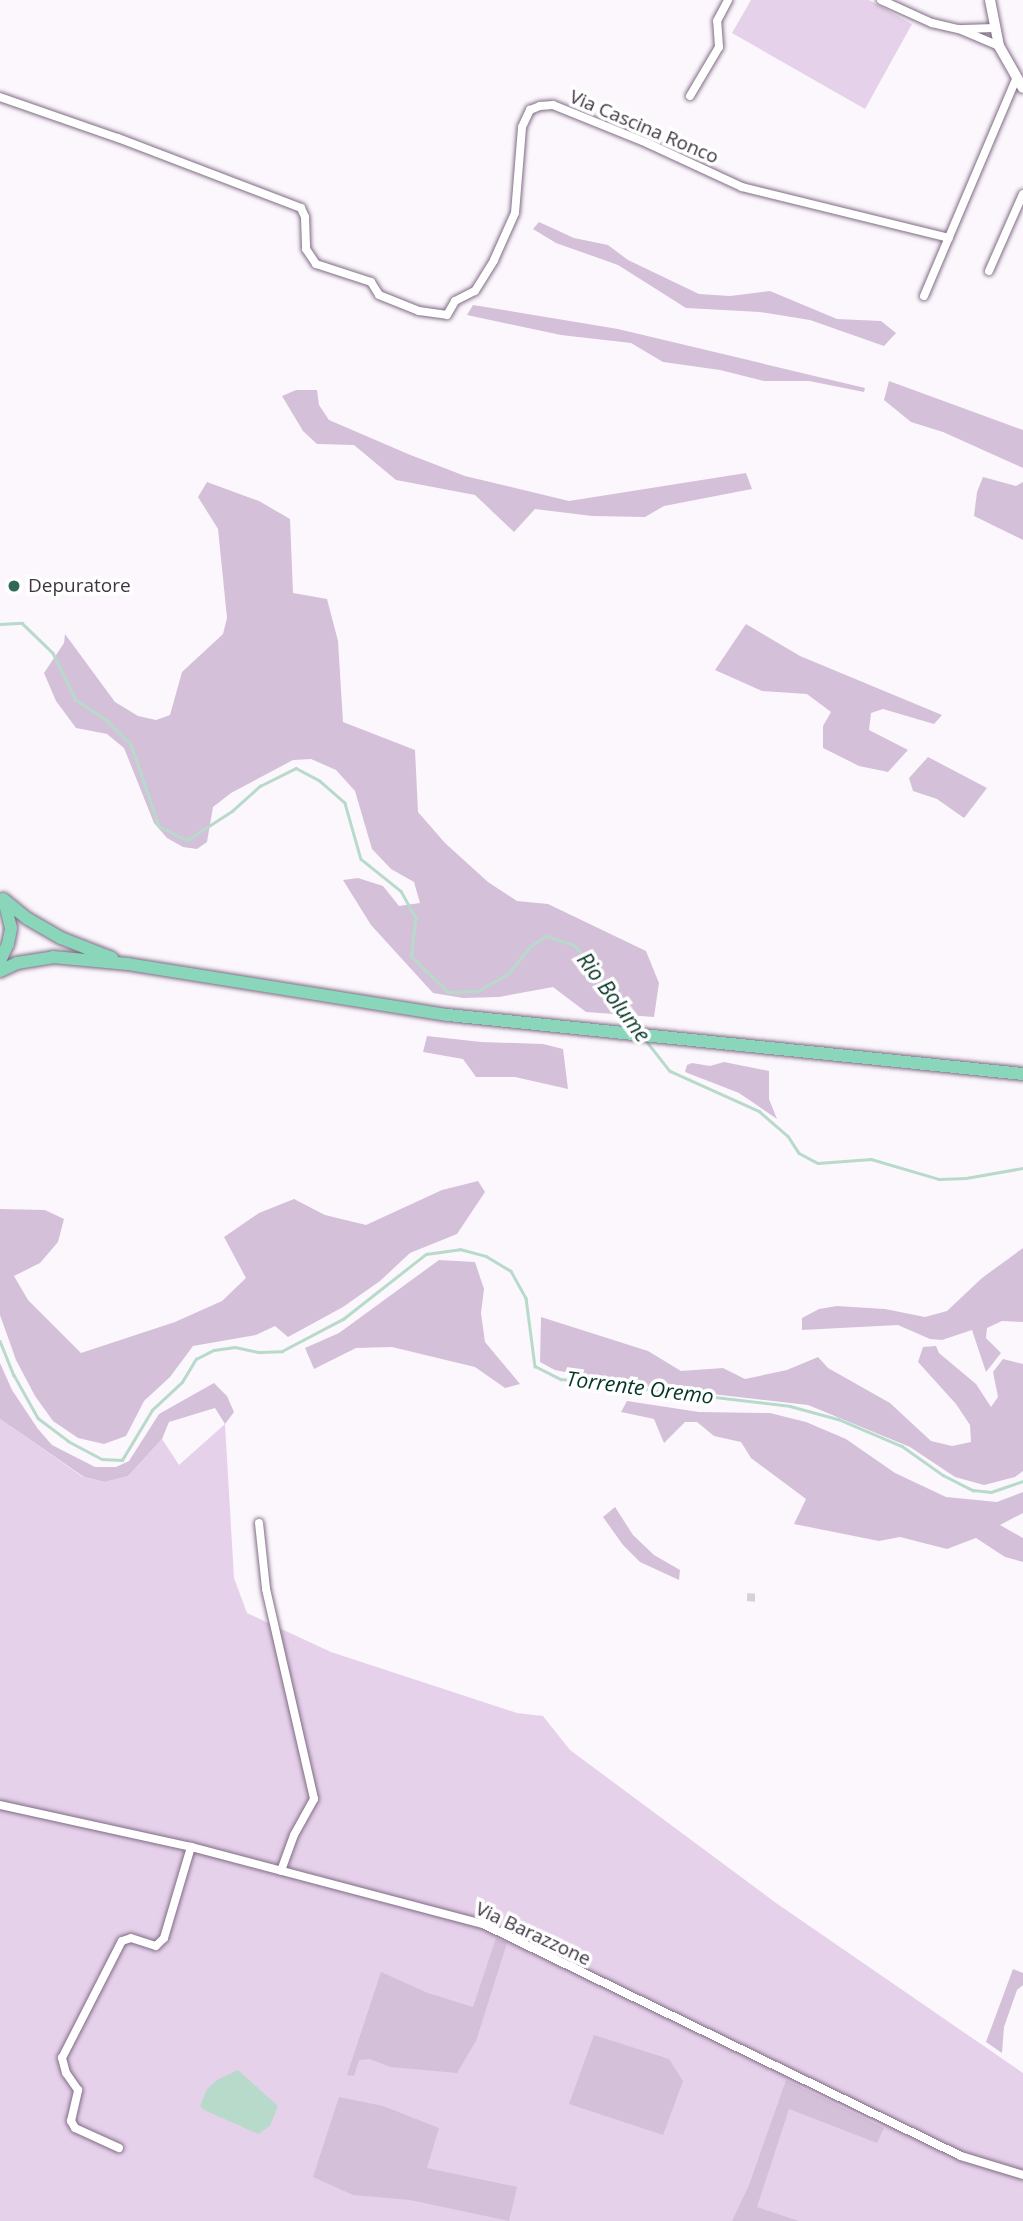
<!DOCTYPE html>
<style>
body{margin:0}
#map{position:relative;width:1023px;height:2221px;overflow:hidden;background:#fcf7fd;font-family:"Open Sans",sans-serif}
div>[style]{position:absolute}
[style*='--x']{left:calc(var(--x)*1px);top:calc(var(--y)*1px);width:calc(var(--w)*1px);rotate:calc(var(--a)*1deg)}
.green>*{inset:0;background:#e6d1eb}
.forest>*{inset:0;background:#d4c0d9}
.water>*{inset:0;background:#b8daca}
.stream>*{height:2.5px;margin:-1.25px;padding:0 1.25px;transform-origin:1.25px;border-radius:1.25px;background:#b8daca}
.minor-tunnel>*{height:8px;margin-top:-4px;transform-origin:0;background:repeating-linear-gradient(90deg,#d6d0d8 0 8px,transparent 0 12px)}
.roads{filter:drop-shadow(0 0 2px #806c85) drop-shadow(0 0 2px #806c85)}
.minor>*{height:8px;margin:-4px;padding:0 4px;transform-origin:4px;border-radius:4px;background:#fff}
.tertiary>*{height:10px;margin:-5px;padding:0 5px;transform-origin:5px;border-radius:5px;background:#fff}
.primary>*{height:12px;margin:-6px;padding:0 6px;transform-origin:6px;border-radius:6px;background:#89d6bb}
.dots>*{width:19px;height:19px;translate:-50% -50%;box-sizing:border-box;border:4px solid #fff;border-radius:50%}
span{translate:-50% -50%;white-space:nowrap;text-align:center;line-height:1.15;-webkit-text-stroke:7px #fff;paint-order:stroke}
.street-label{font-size:19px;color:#3f3642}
.poi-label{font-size:19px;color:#3f3642}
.left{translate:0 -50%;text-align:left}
.water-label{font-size:21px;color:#043424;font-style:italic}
</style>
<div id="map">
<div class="green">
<i style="clip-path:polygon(751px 0,869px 0,912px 24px,865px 109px,732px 33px)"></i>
<i style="clip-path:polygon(0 1419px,83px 1477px,105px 1482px,128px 1476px,162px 1439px,179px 1465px,225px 1424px,234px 1578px,247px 1613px,331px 1652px,517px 1713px,543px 1716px,570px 1750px,776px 1903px,1023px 2073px,1023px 2221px,0 2221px)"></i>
</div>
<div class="forest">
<i style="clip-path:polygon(539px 222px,574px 238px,608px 245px,628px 260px,699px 294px,730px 296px,770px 291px,837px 319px,881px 321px,896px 333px,884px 346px,810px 320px,760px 312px,686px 308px,618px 265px,556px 243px,533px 229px)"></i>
<i style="clip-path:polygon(473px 305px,618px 329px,865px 388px,864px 392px,809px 381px,764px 381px,720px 370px,663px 362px,631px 343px,561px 335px,467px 315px)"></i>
<i style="clip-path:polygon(889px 381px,1023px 430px,1023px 468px,943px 432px,911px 422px,884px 400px)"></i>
<i style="clip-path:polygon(296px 390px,317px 390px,319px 405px,329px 420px,408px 454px,465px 476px,569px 501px,746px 473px,752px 489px,664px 506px,645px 517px,592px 516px,535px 509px,514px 532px,475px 495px,396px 480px,354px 445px,317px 444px,303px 431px,282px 396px)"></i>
<i style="clip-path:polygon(983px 477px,1016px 486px,1023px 482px,1023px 540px,974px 516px,977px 492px)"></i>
<i style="clip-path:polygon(207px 482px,259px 501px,290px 519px,293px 593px,327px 599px,338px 641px,343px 722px,415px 750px,418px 812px,445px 843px,488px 882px,517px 901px,548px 904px,646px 951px,659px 983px,654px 1017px,586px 1012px,553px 987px,499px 997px,463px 998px,433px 993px,371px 925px,343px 880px,358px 878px,383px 886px,399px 906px,420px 903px,414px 882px,391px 869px,372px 849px,355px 791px,336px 770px,311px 759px,293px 760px,231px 793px,213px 807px,207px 842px,197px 849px,183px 847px,167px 838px,154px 823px,124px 748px,107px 734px,76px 728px,56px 701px,44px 673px,64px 643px,65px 634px,115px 702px,138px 716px,156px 720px,170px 715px,182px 672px,223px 634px,227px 618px,218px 529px,198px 497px)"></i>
<i style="clip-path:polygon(746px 624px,800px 656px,942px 715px,934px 724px,883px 709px,871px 713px,869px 730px,908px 750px,888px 772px,859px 766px,823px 748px,823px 726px,831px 712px,807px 694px,762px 691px,715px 670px)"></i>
<i style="clip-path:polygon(928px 757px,987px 788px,964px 818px,937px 799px,913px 791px,909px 778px)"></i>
<i style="clip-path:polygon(427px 1036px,481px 1042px,543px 1044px,563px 1049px,568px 1089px,515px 1077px,476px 1077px,463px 1059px,423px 1052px)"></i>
<i style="clip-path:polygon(724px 1062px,769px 1071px,769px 1099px,777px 1119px,739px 1093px,685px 1072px,687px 1065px,692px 1063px,710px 1066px)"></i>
<i style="clip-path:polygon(478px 1181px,485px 1192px,457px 1234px,410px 1253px,380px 1281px,343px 1307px,288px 1337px,275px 1326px,256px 1335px,193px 1346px,170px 1377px,144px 1401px,126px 1436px,104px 1444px,78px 1438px,53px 1421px,35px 1396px,16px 1360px,0 1315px,0 1209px,45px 1210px,64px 1219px,58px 1242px,40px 1263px,14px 1276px,28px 1300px,81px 1353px,175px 1322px,222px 1301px,246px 1278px,224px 1237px,259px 1213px,294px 1199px,325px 1215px,366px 1225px,442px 1190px)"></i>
<i style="clip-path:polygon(1023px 1248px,1023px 1322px,1002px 1321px,987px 1328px,986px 1338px,1001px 1353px,986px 1372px,972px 1330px,942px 1340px,930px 1339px,898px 1325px,802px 1330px,802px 1318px,819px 1309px,837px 1306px,885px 1309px,925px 1317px,947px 1311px,982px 1278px)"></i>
<i style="clip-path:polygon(439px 1260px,475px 1262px,484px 1289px,481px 1313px,485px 1342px,520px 1384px,505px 1388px,475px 1367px,392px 1347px,356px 1348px,314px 1369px,305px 1348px,339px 1333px)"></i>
<i style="clip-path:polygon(541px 1317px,648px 1351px,681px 1371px,723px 1368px,745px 1379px,787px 1370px,818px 1357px,828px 1368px,890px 1403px,931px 1441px,952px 1446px,971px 1442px,970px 1425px,956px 1404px,918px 1362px,923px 1347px,936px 1346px,939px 1353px,976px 1384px,991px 1407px,998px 1397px,993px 1372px,1003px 1359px,1023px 1364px,1023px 1471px,1015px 1477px,984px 1485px,955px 1477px,910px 1447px,808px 1405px,625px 1384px,555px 1370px,540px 1362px)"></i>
<i style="clip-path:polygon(0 1363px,12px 1390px,38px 1429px,52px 1445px,95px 1467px,116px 1467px,129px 1461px,159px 1414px,214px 1383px,227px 1396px,234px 1412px,225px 1424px,215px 1408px,169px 1422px,162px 1439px,128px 1476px,105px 1482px,84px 1477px,0 1419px)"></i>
<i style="clip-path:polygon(627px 1401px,699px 1412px,770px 1413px,806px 1422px,846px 1439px,895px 1473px,946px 1497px,997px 1502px,1023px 1492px,1023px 1513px,1000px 1525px,1023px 1538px,1023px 1562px,1005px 1557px,976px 1538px,947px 1549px,900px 1537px,879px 1541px,794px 1524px,806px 1499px,751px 1458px,741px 1442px,714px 1436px,697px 1422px,685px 1422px,664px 1443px,654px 1419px,621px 1412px)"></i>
<i style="clip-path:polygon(615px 1507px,633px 1535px,654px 1555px,680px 1570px,679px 1580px,640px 1562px,623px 1545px,603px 1517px)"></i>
<i style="clip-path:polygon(496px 1938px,507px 1943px,476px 2041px,457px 2073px,390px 2067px,370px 2059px,359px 2060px,354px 2076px,347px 2075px,381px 1972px,428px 1993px,473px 2007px)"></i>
<i style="clip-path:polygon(1013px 1969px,1023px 1973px,1023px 1985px,1017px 1990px,1004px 2027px,1002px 2053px,986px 2042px)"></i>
<i style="clip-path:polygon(594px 2035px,669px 2059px,683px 2081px,663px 2135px,569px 2104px)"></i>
<i style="clip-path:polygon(786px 2080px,884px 2128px,877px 2143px,789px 2109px,757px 2207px,799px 2221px,732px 2221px,749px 2185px)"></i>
<i style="clip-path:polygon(339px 2097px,383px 2106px,439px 2128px,427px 2168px,517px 2187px,509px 2221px,410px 2200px,353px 2195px,313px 2177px)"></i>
</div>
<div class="water">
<i style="clip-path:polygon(238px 2070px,278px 2106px,270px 2126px,258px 2134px,204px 2110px,200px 2106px,207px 2089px,217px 2080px)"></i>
</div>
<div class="stream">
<i style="--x:0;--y:624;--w:22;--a:-3"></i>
<i style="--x:22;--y:623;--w:43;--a:44.1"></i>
<i style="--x:53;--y:653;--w:52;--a:63.9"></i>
<i style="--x:76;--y:700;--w:35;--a:33"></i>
<i style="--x:105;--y:719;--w:36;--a:44"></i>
<i style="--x:131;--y:744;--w:87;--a:71.1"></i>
<i style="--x:159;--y:826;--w:31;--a:27"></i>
<i style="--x:187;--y:840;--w:54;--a:-32.8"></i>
<i style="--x:232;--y:811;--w:38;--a:-42"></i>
<i style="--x:260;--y:786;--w:40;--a:-26.6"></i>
<i style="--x:296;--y:768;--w:27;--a:28"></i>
<i style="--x:320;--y:781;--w:33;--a:41"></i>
<i style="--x:345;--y:803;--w:58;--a:74.1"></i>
<i style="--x:361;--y:859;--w:51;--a:38.7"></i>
<i style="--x:401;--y:891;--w:31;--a:61"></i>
<i style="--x:416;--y:918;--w:38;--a:97"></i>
<i style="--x:411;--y:956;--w:52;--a:44.2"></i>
<i style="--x:448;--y:992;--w:30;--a:-2"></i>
<i style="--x:478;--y:991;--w:34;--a:-30"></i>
<i style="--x:508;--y:974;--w:36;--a:-51"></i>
<i style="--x:531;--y:946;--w:18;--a:-34"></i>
<i style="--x:546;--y:936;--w:28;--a:17"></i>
<i style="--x:573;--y:944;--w:25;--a:47"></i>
<i style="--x:590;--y:962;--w:83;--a:54.8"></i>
<i style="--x:644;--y:1038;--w:42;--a:51.8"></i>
<i style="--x:670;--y:1071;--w:98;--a:24.2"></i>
<i style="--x:759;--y:1111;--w:38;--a:41"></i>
<i style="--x:788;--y:1136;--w:20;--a:57"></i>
<i style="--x:799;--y:1153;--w:21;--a:28"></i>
<i style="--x:818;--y:1163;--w:53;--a:-4.3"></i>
<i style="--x:871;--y:1159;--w:71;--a:16.4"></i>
<i style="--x:939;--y:1179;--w:27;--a:-2"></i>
<i style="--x:966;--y:1178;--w:58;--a:-10"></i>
<i style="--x:0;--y:1341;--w:37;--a:68"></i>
<i style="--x:14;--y:1375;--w:49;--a:60.8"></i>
<i style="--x:38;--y:1418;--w:38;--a:37"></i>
<i style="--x:68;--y:1441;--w:38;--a:28"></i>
<i style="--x:102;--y:1459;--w:20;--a:3"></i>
<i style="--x:122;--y:1460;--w:58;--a:-59"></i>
<i style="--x:152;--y:1410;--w:41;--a:-43"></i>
<i style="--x:182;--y:1382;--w:27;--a:-59"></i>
<i style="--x:196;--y:1359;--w:20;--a:-27"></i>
<i style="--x:214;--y:1350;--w:21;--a:-8"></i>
<i style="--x:235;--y:1347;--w:25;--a:12"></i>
<i style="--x:259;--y:1352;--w:23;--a:-2"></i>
<i style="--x:282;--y:1351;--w:69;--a:-27.7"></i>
<i style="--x:343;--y:1319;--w:105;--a:-38.1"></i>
<i style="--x:426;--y:1254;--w:34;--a:-8"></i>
<i style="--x:460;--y:1249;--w:27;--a:15"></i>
<i style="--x:486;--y:1256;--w:29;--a:31"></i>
<i style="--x:511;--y:1271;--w:31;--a:61"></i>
<i style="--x:526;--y:1298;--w:69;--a:82.5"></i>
<i style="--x:535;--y:1366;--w:29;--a:27"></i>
<i style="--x:561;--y:1379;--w:231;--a:6.7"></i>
<i style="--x:790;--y:1406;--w:50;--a:15.2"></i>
<i style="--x:838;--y:1419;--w:69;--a:22.9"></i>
<i style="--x:902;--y:1446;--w:50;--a:35.3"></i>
<i style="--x:943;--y:1475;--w:34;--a:27"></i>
<i style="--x:973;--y:1490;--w:18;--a:6"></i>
<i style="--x:991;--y:1492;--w:34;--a:-19"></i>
</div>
<div class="minor-tunnel">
<i style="--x:747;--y:1597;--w:11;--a:5"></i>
</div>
<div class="roads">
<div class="minor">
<i style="--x:881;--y:0;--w:56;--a:24.3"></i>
<i style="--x:932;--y:23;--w:28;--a:13"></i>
<i style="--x:959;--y:29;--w:43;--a:23"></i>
<i style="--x:963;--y:29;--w:32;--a:-2"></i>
<i style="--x:690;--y:96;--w:57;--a:-59.4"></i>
<i style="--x:719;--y:47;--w:26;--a:-94"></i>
<i style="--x:717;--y:21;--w:24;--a:-62"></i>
<i style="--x:0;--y:97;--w:125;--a:19.2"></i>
<i style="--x:118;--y:138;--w:196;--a:20.9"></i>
<i style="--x:301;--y:208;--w:10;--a:66"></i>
<i style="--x:305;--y:217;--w:32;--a:88"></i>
<i style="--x:306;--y:249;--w:18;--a:56"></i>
<i style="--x:316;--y:264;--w:58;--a:18.1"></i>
<i style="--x:371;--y:282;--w:15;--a:58"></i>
<i style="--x:379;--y:295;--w:43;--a:21.8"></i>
<i style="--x:419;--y:311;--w:28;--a:8"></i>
<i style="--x:447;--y:315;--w:16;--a:-60"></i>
<i style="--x:455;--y:301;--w:22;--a:-27"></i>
<i style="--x:475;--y:291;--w:36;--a:-58"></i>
<i style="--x:494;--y:260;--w:51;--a:-65.9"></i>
<i style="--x:515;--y:213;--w:86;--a:-85.3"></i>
<i style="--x:522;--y:127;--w:19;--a:-65"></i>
<i style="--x:530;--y:110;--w:11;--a:-22"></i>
<i style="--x:540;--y:106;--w:13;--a:-4"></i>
<i style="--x:553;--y:105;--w:101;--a:22"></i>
<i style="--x:647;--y:143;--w:105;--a:24.9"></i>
<i style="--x:742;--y:187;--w:213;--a:13.8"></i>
<i style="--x:989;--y:271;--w:84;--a:-66.2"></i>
<i style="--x:924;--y:296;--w:236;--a:-67"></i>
<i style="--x:259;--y:1523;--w:66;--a:83.9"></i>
<i style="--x:266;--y:1589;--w:215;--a:77.1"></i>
<i style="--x:314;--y:1799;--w:41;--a:119.1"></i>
<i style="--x:294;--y:1835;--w:38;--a:110"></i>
<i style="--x:0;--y:1805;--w:196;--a:12.4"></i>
<i style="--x:191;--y:1847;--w:302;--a:14.8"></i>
<i style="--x:483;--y:1924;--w:531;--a:25.89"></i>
<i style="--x:961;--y:2156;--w:65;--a:17"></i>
<i style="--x:119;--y:2148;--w:48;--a:-155.6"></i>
<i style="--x:75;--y:2128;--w:8;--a:-120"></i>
<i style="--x:71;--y:2121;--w:32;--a:-77"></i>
<i style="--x:78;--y:2090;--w:21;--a:-125"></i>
<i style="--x:66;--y:2073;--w:16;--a:-105"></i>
<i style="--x:62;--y:2058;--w:131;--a:-62.9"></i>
<i style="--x:122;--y:1941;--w:9;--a:-18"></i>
<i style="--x:131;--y:1938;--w:26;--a:18"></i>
<i style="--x:156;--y:1946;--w:11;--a:-45"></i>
<i style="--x:164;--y:1938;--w:95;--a:-73.5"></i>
</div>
<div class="tertiary">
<i style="--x:990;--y:0;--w:47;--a:78.9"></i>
<i style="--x:999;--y:46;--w:48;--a:60.3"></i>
</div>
<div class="primary">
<i style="--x:3;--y:899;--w:32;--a:39"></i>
<i style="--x:28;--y:919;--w:38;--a:30"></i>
<i style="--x:61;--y:938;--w:55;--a:21.4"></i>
<i style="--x:0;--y:961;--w:19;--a:-65"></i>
<i style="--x:8;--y:944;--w:16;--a:-79"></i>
<i style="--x:11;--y:928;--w:29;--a:-104"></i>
<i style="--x:0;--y:971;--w:19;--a:-25"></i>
<i style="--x:17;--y:963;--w:36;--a:-9"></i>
<i style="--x:53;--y:957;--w:75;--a:5.3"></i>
<i style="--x:128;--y:964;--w:324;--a:9.1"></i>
<i style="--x:448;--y:1015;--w:578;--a:5.86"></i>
</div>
</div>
<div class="dots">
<i style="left:14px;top:586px;background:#2f6953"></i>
</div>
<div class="street-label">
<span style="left:644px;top:127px;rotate:23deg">Via Cascina Ronco</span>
<span style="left:533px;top:1934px;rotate:25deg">Via Barazzone</span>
</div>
<div class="poi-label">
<span class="left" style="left:28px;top:586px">Depuratore</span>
</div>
<div class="water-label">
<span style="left:614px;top:997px;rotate:53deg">Rio Bolume</span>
<span style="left:640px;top:1387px;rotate:7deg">Torrente Oremo</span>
</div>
</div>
